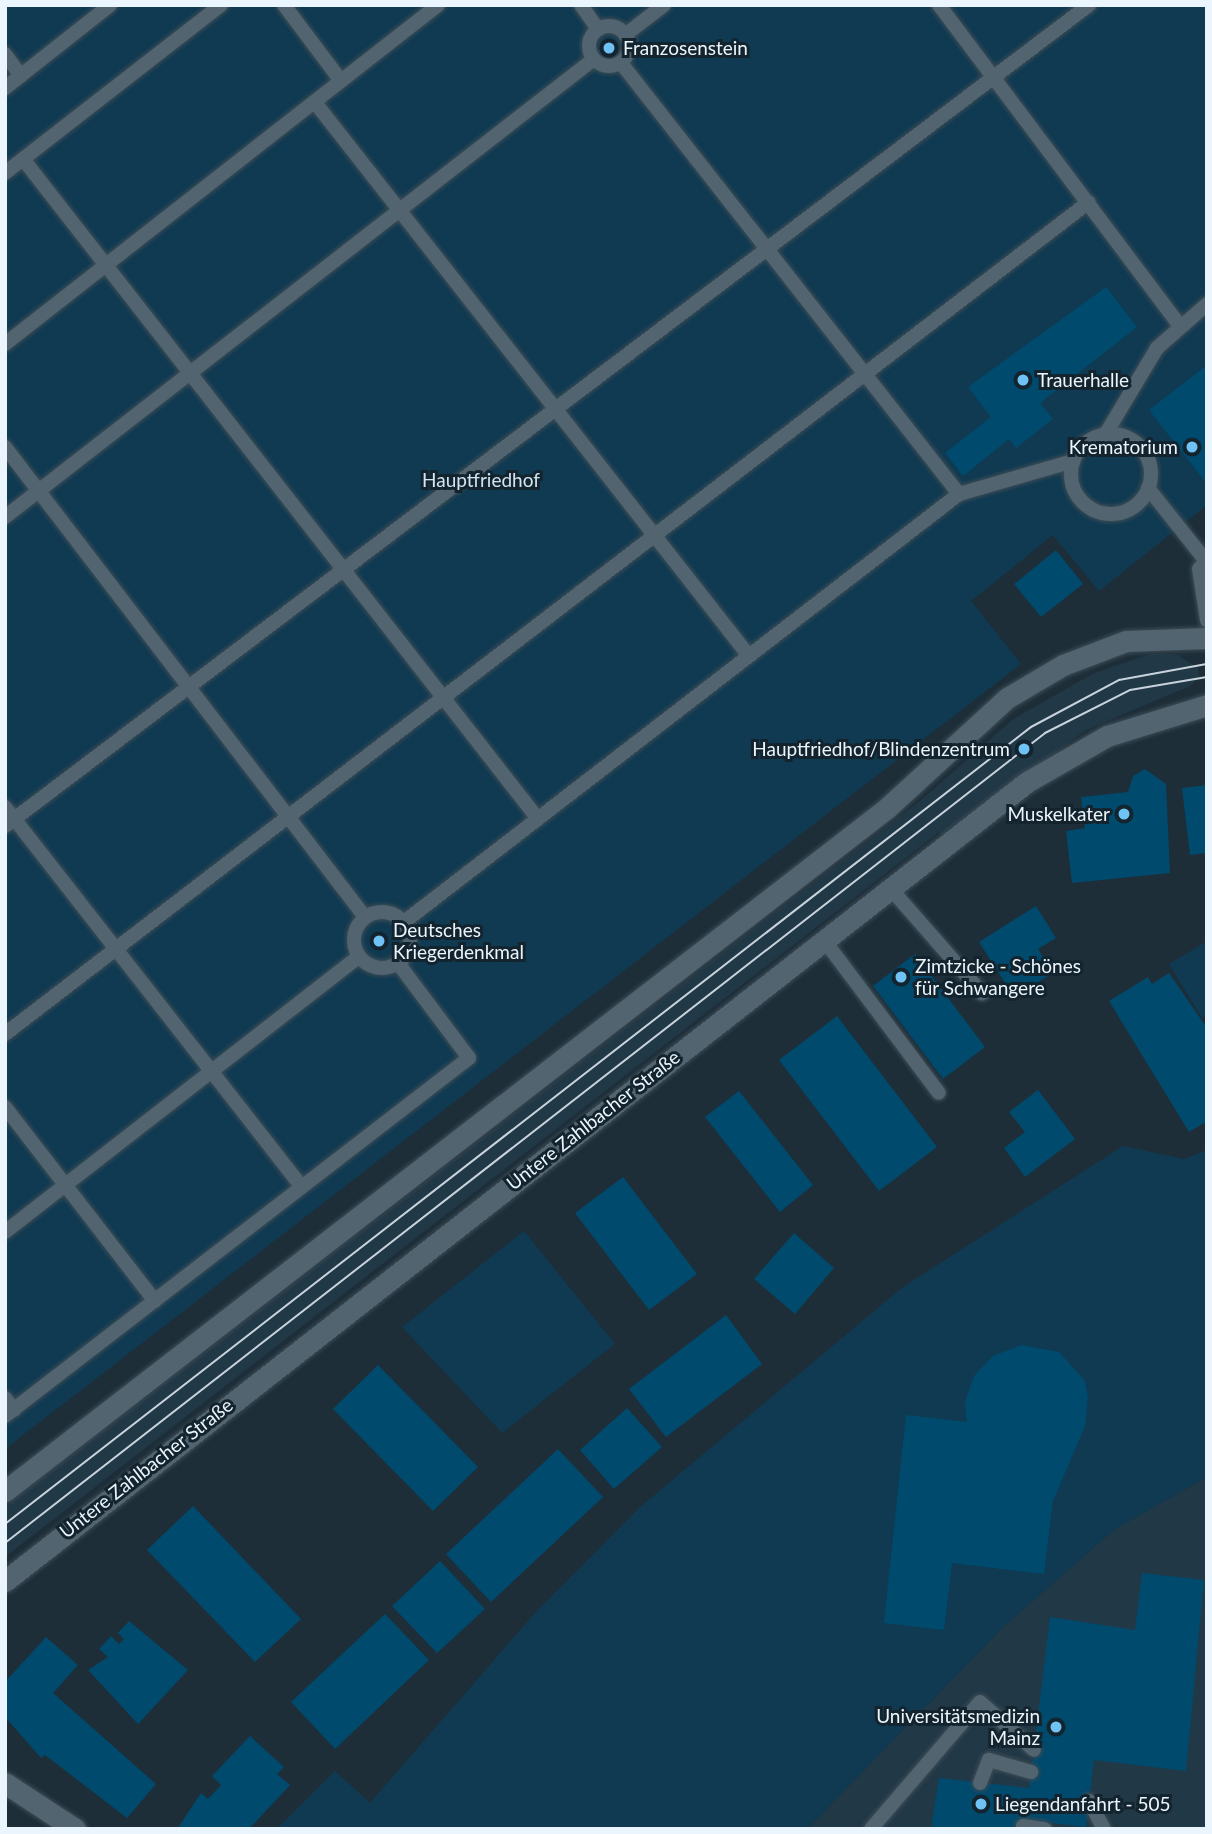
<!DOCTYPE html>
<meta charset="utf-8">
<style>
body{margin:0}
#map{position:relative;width:1212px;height:1834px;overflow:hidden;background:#1d2e39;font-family:Lato,sans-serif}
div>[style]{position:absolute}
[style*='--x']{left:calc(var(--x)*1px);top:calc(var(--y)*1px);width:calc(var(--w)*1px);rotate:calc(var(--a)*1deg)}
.built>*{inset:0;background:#213847}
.green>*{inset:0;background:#0f3a52}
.building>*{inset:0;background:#004a6d}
.roads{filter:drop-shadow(0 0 2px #3d4c55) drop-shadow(0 0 2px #3d4c55)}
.lane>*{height:14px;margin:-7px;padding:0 7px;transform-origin:7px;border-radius:7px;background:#516470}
.lane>.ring{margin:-7px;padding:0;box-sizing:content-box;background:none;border:14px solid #516470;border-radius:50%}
.street>*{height:21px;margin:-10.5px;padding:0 10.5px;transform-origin:10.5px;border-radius:10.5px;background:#516470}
.secondary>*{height:21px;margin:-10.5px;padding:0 10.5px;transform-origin:10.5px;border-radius:10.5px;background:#516470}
.tram>*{height:2px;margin:-1px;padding:0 1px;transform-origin:1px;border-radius:1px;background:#c8d3dc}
.dots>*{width:19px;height:19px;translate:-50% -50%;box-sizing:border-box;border:4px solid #13242e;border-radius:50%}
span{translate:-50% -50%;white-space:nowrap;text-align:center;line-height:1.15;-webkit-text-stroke:6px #13242e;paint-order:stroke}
.poi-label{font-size:19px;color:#ebf5fd}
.left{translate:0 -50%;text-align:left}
.right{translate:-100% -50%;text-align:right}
.park-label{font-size:19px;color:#d1e4f2}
.street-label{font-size:19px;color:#ebf5fd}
.frame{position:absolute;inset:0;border:7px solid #ebf5fd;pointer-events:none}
</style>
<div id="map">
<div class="built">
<i style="clip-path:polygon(1176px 654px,1198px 668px,1199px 678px,1190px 686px,1086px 730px,942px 836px,939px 832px,5px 1557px,5px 1506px,920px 801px,1012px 720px,1094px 673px,1150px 654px)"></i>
<i style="clip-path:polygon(1207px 1477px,1207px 1829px,807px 1829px,1004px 1626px,1115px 1529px)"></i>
</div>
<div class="green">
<i style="clip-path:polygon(5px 5px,1207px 5px,1207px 505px,1099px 591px,1053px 535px,971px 601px,1021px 664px,5px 1449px)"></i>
<i style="clip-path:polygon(1207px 941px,1207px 1015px,1202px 1018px,1169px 964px)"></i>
<i style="clip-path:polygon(1123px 1146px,1184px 1159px,1207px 1150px,1207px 1477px,1115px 1529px,1004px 1626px,807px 1829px,277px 1829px,335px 1771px,370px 1803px,534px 1614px,640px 1507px,903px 1287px)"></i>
<i style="clip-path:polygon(524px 1231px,615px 1344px,502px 1433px,402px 1327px)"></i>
</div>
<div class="building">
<i style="clip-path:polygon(1106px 287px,1137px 327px,1040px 403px,1053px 419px,1016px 448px,1009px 439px,963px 476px,945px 453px,991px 417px,968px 387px)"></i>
<i style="clip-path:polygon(1207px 365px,1207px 484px,1149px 410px)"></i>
<i style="clip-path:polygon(1056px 550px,1083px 584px,1041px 617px,1014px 584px)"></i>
<i style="clip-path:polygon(1145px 769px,1166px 784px,1170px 873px,1072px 883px,1066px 831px,1085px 828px,1081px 797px,1128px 792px,1133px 776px)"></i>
<i style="clip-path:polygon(1207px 785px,1207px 853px,1190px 855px,1182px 788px)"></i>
<i style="clip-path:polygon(1036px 906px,1056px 938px,1038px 949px,1053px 973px,1014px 997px,979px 942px)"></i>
<i style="clip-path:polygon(915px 954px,985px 1047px,943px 1079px,873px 986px)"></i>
<i style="clip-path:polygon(1169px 973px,1207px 1028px,1207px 1121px,1189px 1132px,1109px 1001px,1148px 977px,1152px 984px)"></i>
<i style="clip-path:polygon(837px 1016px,937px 1147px,879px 1191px,779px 1060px)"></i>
<i style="clip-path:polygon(1038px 1090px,1075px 1139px,1025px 1177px,1004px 1148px,1025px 1132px,1009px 1112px)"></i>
<i style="clip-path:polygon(739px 1091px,813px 1185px,780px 1212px,705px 1117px)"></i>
<i style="clip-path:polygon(623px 1177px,697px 1274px,649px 1310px,575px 1213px)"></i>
<i style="clip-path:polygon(794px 1233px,834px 1268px,795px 1314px,754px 1279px)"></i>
<i style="clip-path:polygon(726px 1315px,762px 1364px,666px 1437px,629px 1389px)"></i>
<i style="clip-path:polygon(1021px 1345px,1059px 1352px,1085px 1381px,1088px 1398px,1085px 1426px,1053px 1501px,1044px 1574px,952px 1563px,944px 1630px,884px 1623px,906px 1415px,967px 1422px,965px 1402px,974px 1376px,993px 1356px)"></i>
<i style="clip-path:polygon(378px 1365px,478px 1467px,433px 1511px,333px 1409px)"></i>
<i style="clip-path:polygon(627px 1408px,662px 1447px,614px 1489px,580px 1450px)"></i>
<i style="clip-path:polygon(558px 1449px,603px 1497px,491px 1602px,446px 1554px)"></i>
<i style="clip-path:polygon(193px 1506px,301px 1619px,255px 1662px,147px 1550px)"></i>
<i style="clip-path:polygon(440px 1561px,485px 1609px,437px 1653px,392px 1606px)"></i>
<i style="clip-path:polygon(1142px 1573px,1204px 1580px,1186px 1771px,1094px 1760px,1086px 1827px,1026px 1820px,1023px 1829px,931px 1829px,939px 1778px,1029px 1788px,1050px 1617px,1135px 1630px)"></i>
<i style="clip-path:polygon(385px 1614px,429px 1660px,335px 1749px,291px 1702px)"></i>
<i style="clip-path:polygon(129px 1621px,188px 1670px,138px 1724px,88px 1670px,108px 1657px,99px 1649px,111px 1636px,119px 1644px,124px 1639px,118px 1633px)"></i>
<i style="clip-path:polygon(46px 1637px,78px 1665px,53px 1693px,156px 1784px,127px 1818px,45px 1755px,41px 1758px,5px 1717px,5px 1682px)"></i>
<i style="clip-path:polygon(250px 1736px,284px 1767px,277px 1774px,290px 1785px,249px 1829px,177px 1829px,201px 1793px,208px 1799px,221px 1785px,212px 1776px)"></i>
</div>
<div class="roads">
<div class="lane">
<i style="--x:284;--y:5;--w:95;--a:53.1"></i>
<i style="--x:581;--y:5;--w:29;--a:55"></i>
<i style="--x:939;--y:5;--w:400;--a:53.1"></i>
<i class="ring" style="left:589px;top:26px;width:26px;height:26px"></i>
<i style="--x:625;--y:35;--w:49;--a:-37.6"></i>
<i style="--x:5;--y:54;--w:27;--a:54"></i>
<i style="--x:621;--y:63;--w:548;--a:51.9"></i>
<i style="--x:5;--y:88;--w:134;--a:-38.3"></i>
<i style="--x:317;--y:105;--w:700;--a:51.9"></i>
<i style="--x:23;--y:159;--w:837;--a:52.03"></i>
<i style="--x:5;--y:173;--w:274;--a:-37.9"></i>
<i style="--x:5;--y:344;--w:550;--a:-38.06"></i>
<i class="ring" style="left:1071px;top:434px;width:66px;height:66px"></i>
<i style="--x:1105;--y:435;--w:101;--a:-59.1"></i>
<i style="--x:1157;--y:348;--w:67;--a:-41.3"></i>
<i style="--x:5;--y:447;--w:592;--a:52.55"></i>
<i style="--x:1148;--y:488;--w:93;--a:51.5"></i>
<i style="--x:5;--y:517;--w:746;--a:-37.87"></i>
<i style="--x:1207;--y:561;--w:11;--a:135"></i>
<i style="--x:1199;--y:569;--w:52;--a:81.1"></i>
<i style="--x:5;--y:807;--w:482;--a:52"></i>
<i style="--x:5;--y:826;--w:1360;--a:-37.14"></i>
<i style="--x:890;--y:888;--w:140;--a:48.8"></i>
<i class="ring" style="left:354px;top:912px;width:42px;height:42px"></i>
<i style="--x:404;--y:922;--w:701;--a:-37.64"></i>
<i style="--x:959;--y:494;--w:119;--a:-16.1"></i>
<i style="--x:824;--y:940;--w:191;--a:53.1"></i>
<i style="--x:5;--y:1034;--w:1366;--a:-37.51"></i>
<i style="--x:5;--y:1107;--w:245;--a:52.3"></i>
<i style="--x:5;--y:1232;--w:449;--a:-37.9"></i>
<i style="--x:5;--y:1398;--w:15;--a:53"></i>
<i style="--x:5;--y:1416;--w:586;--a:-37.65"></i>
<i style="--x:469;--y:1058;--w:119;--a:-126.8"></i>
<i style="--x:980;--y:1783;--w:25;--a:-69"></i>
<i style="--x:989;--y:1760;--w:44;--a:15.9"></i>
<i style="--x:1089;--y:1801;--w:32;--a:62"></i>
<i style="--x:1023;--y:1826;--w:22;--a:8"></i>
<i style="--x:871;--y:1829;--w:167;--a:-49.4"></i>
<i style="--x:980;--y:1702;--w:72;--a:41.6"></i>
</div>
<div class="street">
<i style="--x:5;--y:1783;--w:84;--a:33.3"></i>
</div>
<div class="secondary">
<i style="--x:5;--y:1491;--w:1116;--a:-37.75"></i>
<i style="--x:887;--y:808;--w:163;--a:-42.5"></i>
<i style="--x:1007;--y:698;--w:65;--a:-30.5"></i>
<i style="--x:1063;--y:665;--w:67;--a:-20.9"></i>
<i style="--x:1126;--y:641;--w:81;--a:-2.1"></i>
<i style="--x:5;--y:1581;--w:1297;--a:-38.02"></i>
<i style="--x:1027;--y:782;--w:92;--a:-29.9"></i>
<i style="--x:1107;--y:736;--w:105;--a:-17.2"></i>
</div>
</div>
<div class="tram">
<i style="--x:5;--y:1524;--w:1299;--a:-37.84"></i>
<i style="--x:1031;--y:727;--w:100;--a:-28.1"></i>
<i style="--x:1119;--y:680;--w:89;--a:-10.3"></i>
<i style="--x:5;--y:1543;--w:1318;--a:-37.91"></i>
<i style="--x:1045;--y:733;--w:95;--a:-26.8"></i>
<i style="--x:1130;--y:690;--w:78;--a:-9.6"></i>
</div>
<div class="dots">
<i style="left:609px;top:48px;background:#70c2f4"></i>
<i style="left:1023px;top:380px;background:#70c2f4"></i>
<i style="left:1192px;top:447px;background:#70c2f4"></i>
<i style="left:1024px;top:749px;background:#70c2f4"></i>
<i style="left:1124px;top:814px;background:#70c2f4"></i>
<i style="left:379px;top:941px;background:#70c2f4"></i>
<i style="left:901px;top:977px;background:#70c2f4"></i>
<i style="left:1056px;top:1727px;background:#70c2f4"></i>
<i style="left:981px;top:1804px;background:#70c2f4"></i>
</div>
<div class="poi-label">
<span class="left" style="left:623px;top:48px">Franzosenstein</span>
<span class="left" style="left:1037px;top:380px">Trauerhalle</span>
<span class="right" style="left:1178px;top:447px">Krematorium</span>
<span class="right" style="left:1010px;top:749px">Hauptfriedhof/Blindenzentrum</span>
<span class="right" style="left:1110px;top:814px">Muskelkater</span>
<span class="left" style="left:393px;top:941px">Deutsches<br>Kriegerdenkmal</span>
<span class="left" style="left:915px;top:977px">Zimtzicke - Schönes<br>für Schwangere</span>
<span class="right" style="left:1040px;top:1727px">Universitätsmedizin<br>Mainz</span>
<span class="left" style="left:995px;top:1804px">Liegendanfahrt - 505</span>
</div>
<div class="park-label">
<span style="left:481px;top:480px">Hauptfriedhof</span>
</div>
<div class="street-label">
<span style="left:593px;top:1120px;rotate:-38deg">Untere Zahlbacher Straße</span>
<span style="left:146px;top:1468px;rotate:-38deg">Untere Zahlbacher Straße</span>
</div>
<div class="frame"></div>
</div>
